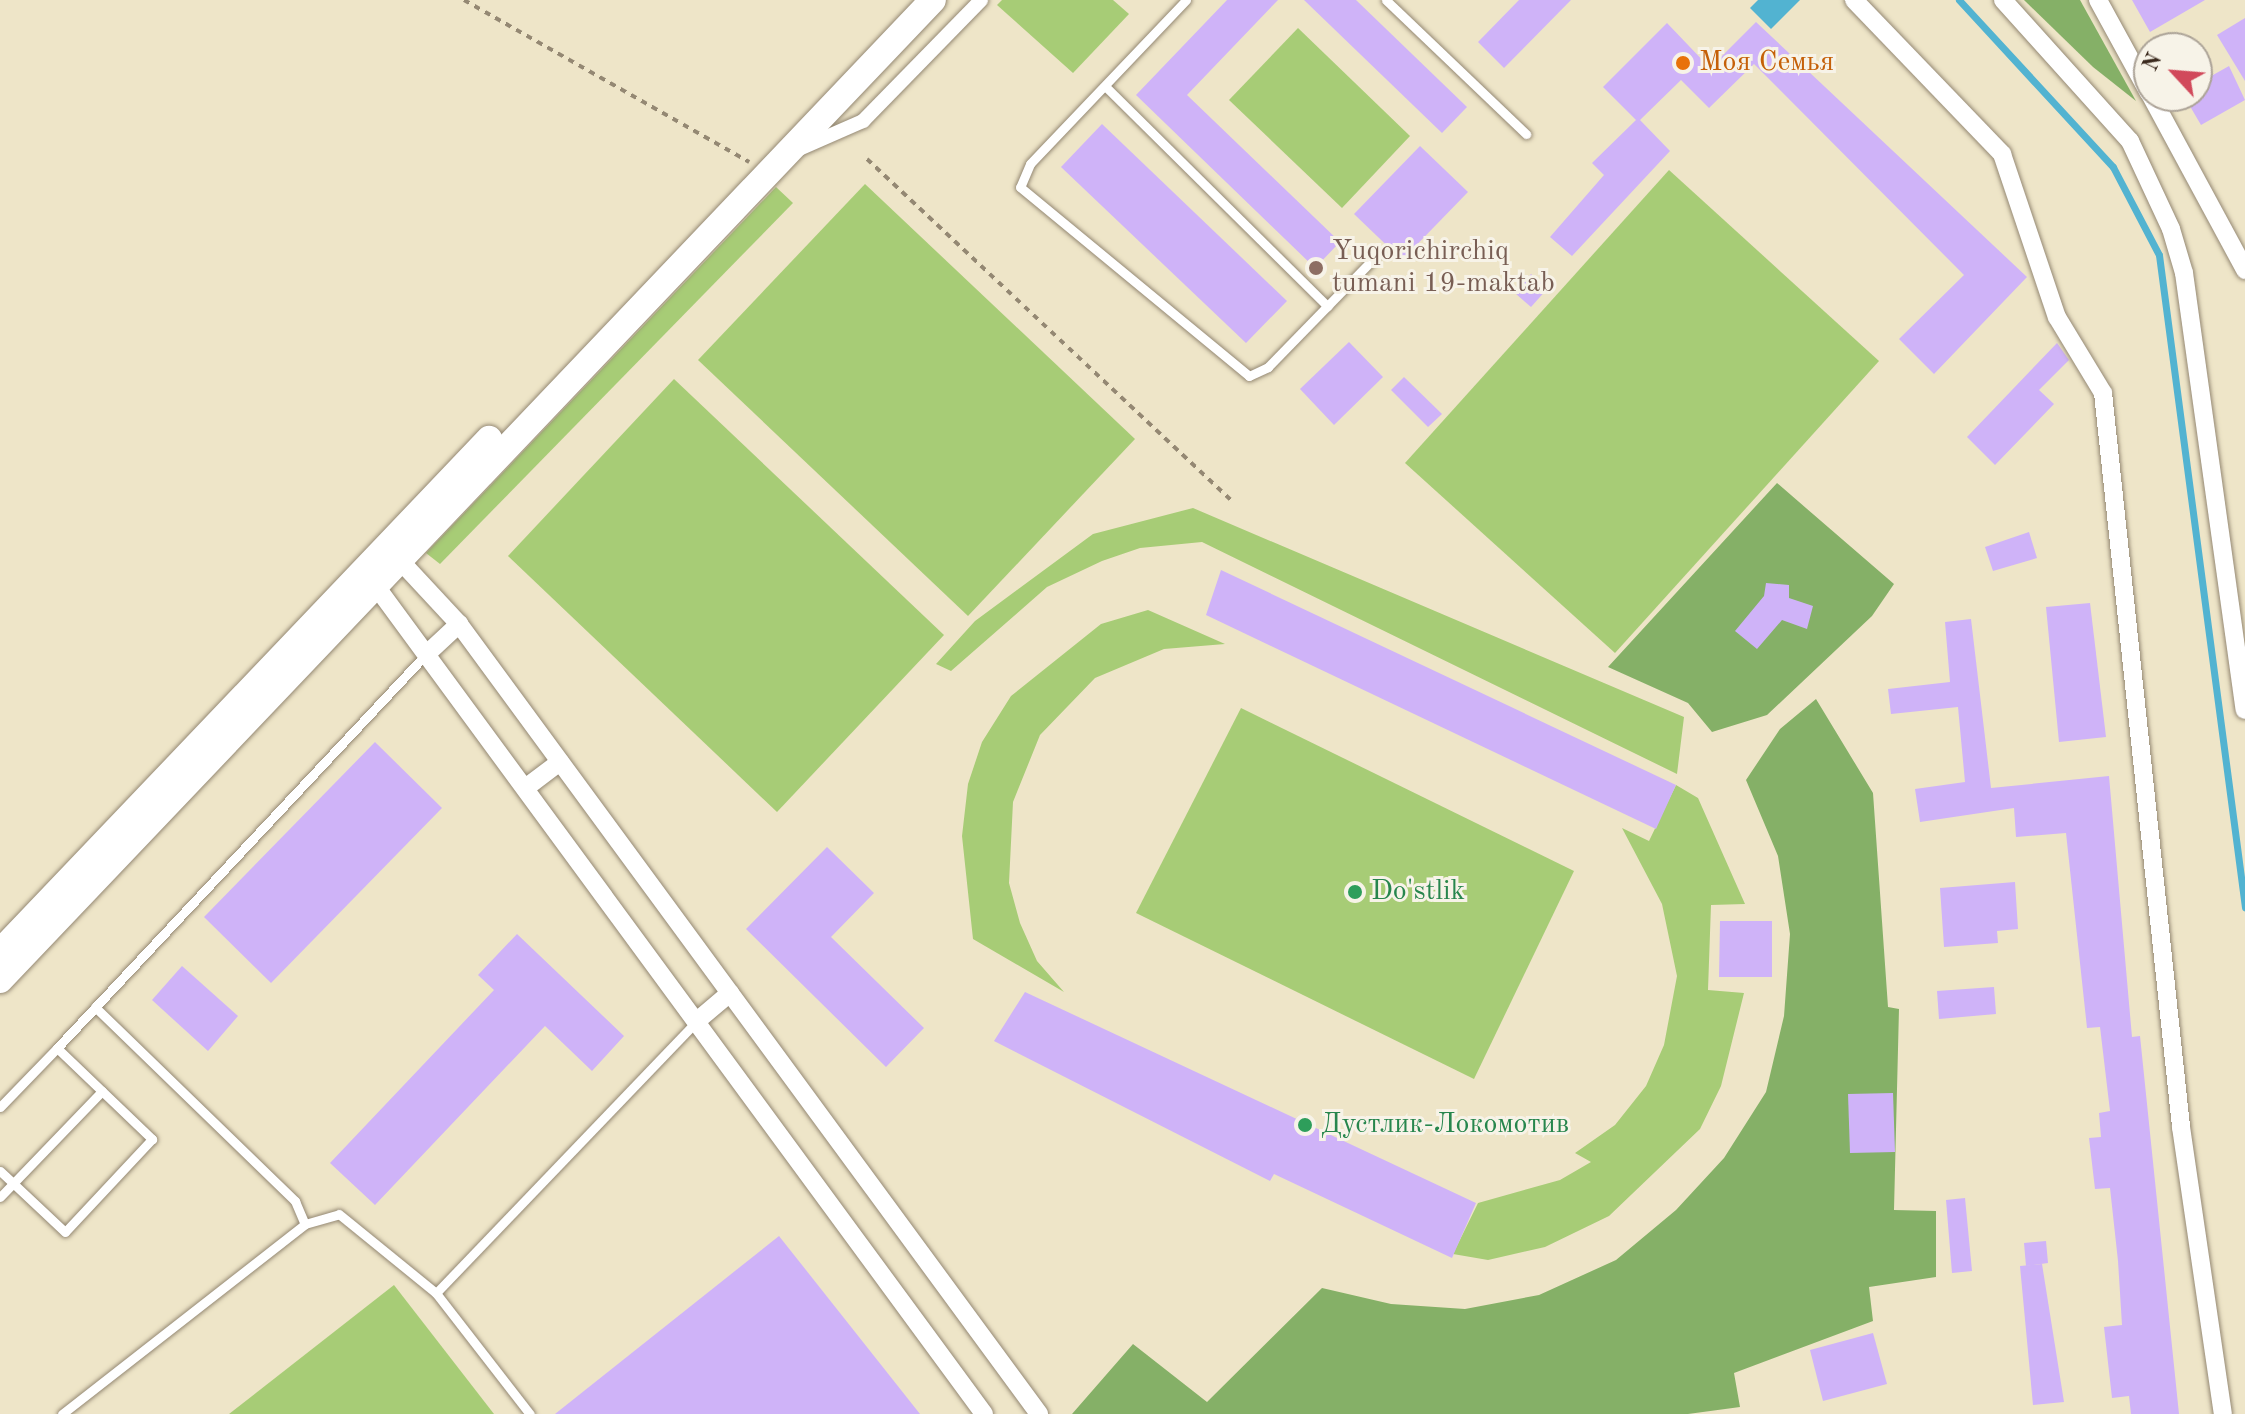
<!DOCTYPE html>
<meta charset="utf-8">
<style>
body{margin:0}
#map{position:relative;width:2245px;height:1414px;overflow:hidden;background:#eee5c8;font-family:"Old Standard TT",serif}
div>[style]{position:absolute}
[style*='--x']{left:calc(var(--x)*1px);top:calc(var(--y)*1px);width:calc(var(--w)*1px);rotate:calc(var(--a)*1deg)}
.green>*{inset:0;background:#a7cc76}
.forest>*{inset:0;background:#85b067}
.water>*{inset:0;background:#52b3d1}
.stream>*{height:7px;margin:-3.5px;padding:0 3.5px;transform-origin:3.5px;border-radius:3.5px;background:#52b3d1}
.building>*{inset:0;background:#cfb3f8}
.path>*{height:4px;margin-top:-2px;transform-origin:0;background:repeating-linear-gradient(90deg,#948873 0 6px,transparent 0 12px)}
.roads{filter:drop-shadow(0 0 2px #948873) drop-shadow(0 0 2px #948873)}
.service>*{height:9px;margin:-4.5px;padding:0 4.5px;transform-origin:4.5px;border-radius:4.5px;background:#fff}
.pedestrian>*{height:14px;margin:-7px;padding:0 7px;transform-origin:7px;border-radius:7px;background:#fff}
.minor>*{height:18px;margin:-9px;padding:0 9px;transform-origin:9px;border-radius:9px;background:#fff}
.secondary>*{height:26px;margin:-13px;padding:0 13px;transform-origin:13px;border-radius:13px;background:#fff}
.dots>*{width:22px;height:22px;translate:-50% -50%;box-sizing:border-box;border:4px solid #f7f3e8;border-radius:50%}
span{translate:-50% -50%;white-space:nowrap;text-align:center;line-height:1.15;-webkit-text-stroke:6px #f7f3e8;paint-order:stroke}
.food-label{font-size:28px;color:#c56008}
.left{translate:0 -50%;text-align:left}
.education-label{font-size:28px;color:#785e54}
.leisure-label{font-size:28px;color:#27864d}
.north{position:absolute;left:2133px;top:32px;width:80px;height:80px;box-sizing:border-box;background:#f7f3e8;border:2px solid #aca397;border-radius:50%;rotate:296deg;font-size:22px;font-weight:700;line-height:32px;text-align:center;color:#3b2a1e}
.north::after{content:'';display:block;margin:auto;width:28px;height:36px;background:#d1495b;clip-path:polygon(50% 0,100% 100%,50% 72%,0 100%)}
</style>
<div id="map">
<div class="green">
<i style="clip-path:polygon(1002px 0,1113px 0,1129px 14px,1073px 73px,997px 5px)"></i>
<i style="clip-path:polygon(1298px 28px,1410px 136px,1342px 208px,1229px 100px)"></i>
<i style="clip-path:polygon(1669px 170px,1879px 361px,1615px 653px,1405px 463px)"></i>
<i style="clip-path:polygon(865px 184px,1135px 439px,968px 616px,698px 360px)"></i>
<i style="clip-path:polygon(776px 187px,793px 203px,440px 564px,426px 553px)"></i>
<i style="clip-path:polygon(674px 379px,944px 635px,777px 812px,508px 556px)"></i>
<i style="clip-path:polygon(1193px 508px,1684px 717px,1677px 774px,1202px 542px,1140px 548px,1102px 561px,1047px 587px,951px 671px,936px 664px,975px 621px,1093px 534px)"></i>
<i style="clip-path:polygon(1148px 610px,1225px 644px,1164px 649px,1095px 678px,1040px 735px,1013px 802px,1009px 883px,1020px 923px,1037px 961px,1064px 992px,973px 939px,962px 836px,968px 784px,982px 742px,1011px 696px,1101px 624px)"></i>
<i style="clip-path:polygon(1241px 708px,1574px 871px,1474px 1079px,1136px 913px)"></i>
<i style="clip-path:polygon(1676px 785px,1698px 798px,1745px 904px,1711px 905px,1708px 990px,1744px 993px,1721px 1086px,1700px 1129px,1609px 1216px,1545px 1247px,1488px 1260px,1453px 1254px,1478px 1203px,1560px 1180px,1591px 1162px,1575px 1153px,1615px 1125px,1646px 1086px,1664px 1045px,1677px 976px,1662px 904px,1622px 828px,1649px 841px)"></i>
<i style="clip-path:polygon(394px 1285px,494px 1414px,229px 1414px)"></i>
</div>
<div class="forest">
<i style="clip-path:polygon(2024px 0,2080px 0,2136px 101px,2093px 67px)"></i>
<i style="clip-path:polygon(1777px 483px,1894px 584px,1872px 616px,1767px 715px,1712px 732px,1688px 703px,1608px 667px)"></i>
<i style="clip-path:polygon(1816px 699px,1873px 793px,1888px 1007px,1899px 1009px,1894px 1210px,1936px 1211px,1936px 1277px,1869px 1287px,1873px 1321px,1734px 1373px,1740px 1407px,1688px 1414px,1072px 1414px,1133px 1344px,1207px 1402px,1322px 1288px,1391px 1304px,1465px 1309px,1539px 1295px,1616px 1260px,1676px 1210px,1724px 1158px,1766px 1092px,1784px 1016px,1790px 934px,1778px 856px,1746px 780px,1780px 729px)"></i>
</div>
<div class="water">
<i style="clip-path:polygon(1758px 0,1800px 0,1771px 29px,1750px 8px)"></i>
</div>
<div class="stream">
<i style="--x:1959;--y:0;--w:227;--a:47.3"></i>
<i style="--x:2113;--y:167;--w:99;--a:62.4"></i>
<i style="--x:2159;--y:255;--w:658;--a:82.49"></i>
</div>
<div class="building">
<i style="clip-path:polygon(1227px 0,1278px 0,1187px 95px,1340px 242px,1315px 268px,1136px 95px)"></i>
<i style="clip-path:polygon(1304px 0,1356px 0,1467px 107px,1442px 133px)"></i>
<i style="clip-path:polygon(1519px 0,1571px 0,1504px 68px,1478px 42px)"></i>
<i style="clip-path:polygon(2132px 0,2205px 0,2150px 32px)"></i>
<i style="clip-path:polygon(2245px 18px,2245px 81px,2217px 35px)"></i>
<i style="clip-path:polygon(1756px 22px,2027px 277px,1934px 374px,1899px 339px,1964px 275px,1754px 64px,1709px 108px,1681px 80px,1640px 120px,1670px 151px,1572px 256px,1550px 237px,1604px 175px,1592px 163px,1636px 120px,1603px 87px,1667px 23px,1710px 68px)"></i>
<i style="clip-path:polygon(2229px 66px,2245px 100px,2201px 125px,2184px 96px,2197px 96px,2197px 84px)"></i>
<i style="clip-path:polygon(1102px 124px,1287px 301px,1246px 343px,1061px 167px)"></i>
<i style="clip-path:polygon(1420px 146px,1468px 192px,1402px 260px,1354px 214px)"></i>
<i style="clip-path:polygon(1531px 274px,1548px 288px,1531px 307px,1515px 293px)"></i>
<i style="clip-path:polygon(1349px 342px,1383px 377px,1334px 425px,1300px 389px)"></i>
<i style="clip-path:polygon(2057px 343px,2069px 360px,2039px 390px,2054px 404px,1995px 465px,1967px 437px)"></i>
<i style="clip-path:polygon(1404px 377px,1442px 414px,1428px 427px,1391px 390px)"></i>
<i style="clip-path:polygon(2029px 532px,2037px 558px,1993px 571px,1985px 547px)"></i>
<i style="clip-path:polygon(1221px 570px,1676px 785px,1656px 829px,1206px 615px)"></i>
<i style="clip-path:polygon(1766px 583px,1789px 585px,1789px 598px,1813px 606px,1807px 629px,1782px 620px,1757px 649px,1735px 631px,1764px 596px)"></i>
<i style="clip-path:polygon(2090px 603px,2106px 737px,2059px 742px,2046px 607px)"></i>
<i style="clip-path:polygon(1971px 619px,1991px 788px,2109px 776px,2132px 1037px,2140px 1036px,2179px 1414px,2131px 1414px,2129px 1396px,2112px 1398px,2104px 1327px,2122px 1325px,2118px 1261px,2110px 1188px,2095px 1189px,2089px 1138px,2101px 1137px,2099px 1113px,2110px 1111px,2100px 1027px,2087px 1028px,2066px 833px,2016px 837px,2014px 808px,1920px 822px,1915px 789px,1965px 782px,1958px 707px,1891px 714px,1888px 689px,1950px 682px,1945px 622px)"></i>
<i style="clip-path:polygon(375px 742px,442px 808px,271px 983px,204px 917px)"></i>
<i style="clip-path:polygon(827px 847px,874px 893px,831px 937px,924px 1028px,886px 1067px,746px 929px)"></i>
<i style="clip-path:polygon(2015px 882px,2018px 929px,1997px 931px,1998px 943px,1944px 947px,1940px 888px)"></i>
<i style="clip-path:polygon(1720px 921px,1772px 921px,1772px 977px,1719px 977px)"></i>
<i style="clip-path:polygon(517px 934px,624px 1036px,592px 1071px,545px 1026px,375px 1205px,330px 1163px,494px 990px,478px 975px)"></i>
<i style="clip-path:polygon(182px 966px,238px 1016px,208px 1051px,152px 1000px)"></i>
<i style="clip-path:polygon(1994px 987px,1996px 1014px,1939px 1019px,1937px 991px)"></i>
<i style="clip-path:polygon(1025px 992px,1476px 1203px,1452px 1258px,1274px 1174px,1270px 1181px,994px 1041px)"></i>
<i style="clip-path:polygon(1893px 1093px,1895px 1152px,1850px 1153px,1848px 1094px)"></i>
<i style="clip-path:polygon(1965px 1198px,1972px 1271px,1952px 1273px,1946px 1200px)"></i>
<i style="clip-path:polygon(779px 1236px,920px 1414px,555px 1414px)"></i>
<i style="clip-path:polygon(2046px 1241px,2048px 1263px,2026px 1266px,2024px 1243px)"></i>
<i style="clip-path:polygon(2042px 1264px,2064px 1402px,2033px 1405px,2020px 1266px)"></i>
<i style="clip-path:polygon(1873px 1333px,1887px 1384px,1823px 1401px,1810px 1350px)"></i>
</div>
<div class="path">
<i style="--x:464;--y:0;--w:328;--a:29.6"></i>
<i style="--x:867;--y:159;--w:502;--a:43.14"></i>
</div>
<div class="roads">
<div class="service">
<i style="--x:1186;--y:0;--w:226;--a:133.6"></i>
<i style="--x:1030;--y:164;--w:25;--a:113"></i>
<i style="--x:1020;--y:187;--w:297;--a:39.5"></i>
<i style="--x:1249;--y:376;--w:21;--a:-25"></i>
<i style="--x:1268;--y:367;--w:152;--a:-45.8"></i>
<i style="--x:1386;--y:0;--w:194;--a:43.7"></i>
<i style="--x:1105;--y:86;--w:313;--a:44.7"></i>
<i style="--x:95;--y:1007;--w:279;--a:44.1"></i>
<i style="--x:295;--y:1201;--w:25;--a:67"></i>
<i style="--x:57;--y:1048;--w:541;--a:-46.87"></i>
<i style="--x:0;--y:1107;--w:82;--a:-46"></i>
<i style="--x:57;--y:1048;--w:132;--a:43.8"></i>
<i style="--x:152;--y:1139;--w:127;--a:133.1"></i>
<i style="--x:65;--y:1232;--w:89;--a:-136.8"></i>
<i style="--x:0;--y:1197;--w:147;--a:-46.1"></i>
<i style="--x:436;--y:1293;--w:377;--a:-46.2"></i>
<i style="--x:62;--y:1414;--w:308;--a:-38"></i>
<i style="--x:305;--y:1224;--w:35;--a:-16"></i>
<i style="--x:339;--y:1214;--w:125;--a:39.2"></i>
<i style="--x:436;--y:1293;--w:153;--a:52.2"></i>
</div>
<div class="pedestrian">
<i style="--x:799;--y:149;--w:70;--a:-23.6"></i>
<i style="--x:863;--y:121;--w:169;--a:-45.7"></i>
</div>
<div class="minor">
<i style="--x:1854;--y:0;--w:214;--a:46.1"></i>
<i style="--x:2002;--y:154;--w:172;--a:71.4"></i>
<i style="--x:2057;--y:317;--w:89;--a:58.8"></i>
<i style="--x:2103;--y:393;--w:738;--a:83.93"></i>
<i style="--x:2181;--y:1127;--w:290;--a:81.7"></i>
<i style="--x:2003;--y:0;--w:190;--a:48"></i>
<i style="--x:2130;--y:141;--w:97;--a:65"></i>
<i style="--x:2171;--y:229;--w:46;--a:73.5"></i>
<i style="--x:2184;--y:273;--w:441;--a:82.1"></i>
<i style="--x:2098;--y:0;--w:106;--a:61.3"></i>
<i style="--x:2151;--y:96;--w:198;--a:61.6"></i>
<i style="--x:393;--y:553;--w:97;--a:47.1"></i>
<i style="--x:459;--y:624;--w:980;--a:53.71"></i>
<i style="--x:370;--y:578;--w:1037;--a:53.7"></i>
<i style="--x:430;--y:651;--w:40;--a:-43"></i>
<i style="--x:528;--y:786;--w:40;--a:-37"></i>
<i style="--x:698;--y:1020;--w:42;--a:-40.2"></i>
</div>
<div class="secondary">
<i style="--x:0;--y:952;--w:709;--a:-46.37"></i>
<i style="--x:0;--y:980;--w:1353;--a:-46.41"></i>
</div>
</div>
<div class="dots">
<i style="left:1683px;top:63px;background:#e8710a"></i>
<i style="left:1316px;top:268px;background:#8d6e63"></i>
<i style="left:1355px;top:892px;background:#2e9e5b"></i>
<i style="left:1305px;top:1125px;background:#2e9e5b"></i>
</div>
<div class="food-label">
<span class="left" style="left:1699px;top:63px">Моя Семья</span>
</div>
<div class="education-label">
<span class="left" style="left:1332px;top:268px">Yuqorichirchiq<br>tumani 19-maktab</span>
</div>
<div class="leisure-label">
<span class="left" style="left:1371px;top:892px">Do'stlik</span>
<span class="left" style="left:1321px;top:1125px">Дустлик-Локомотив</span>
</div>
<div class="north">N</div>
</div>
